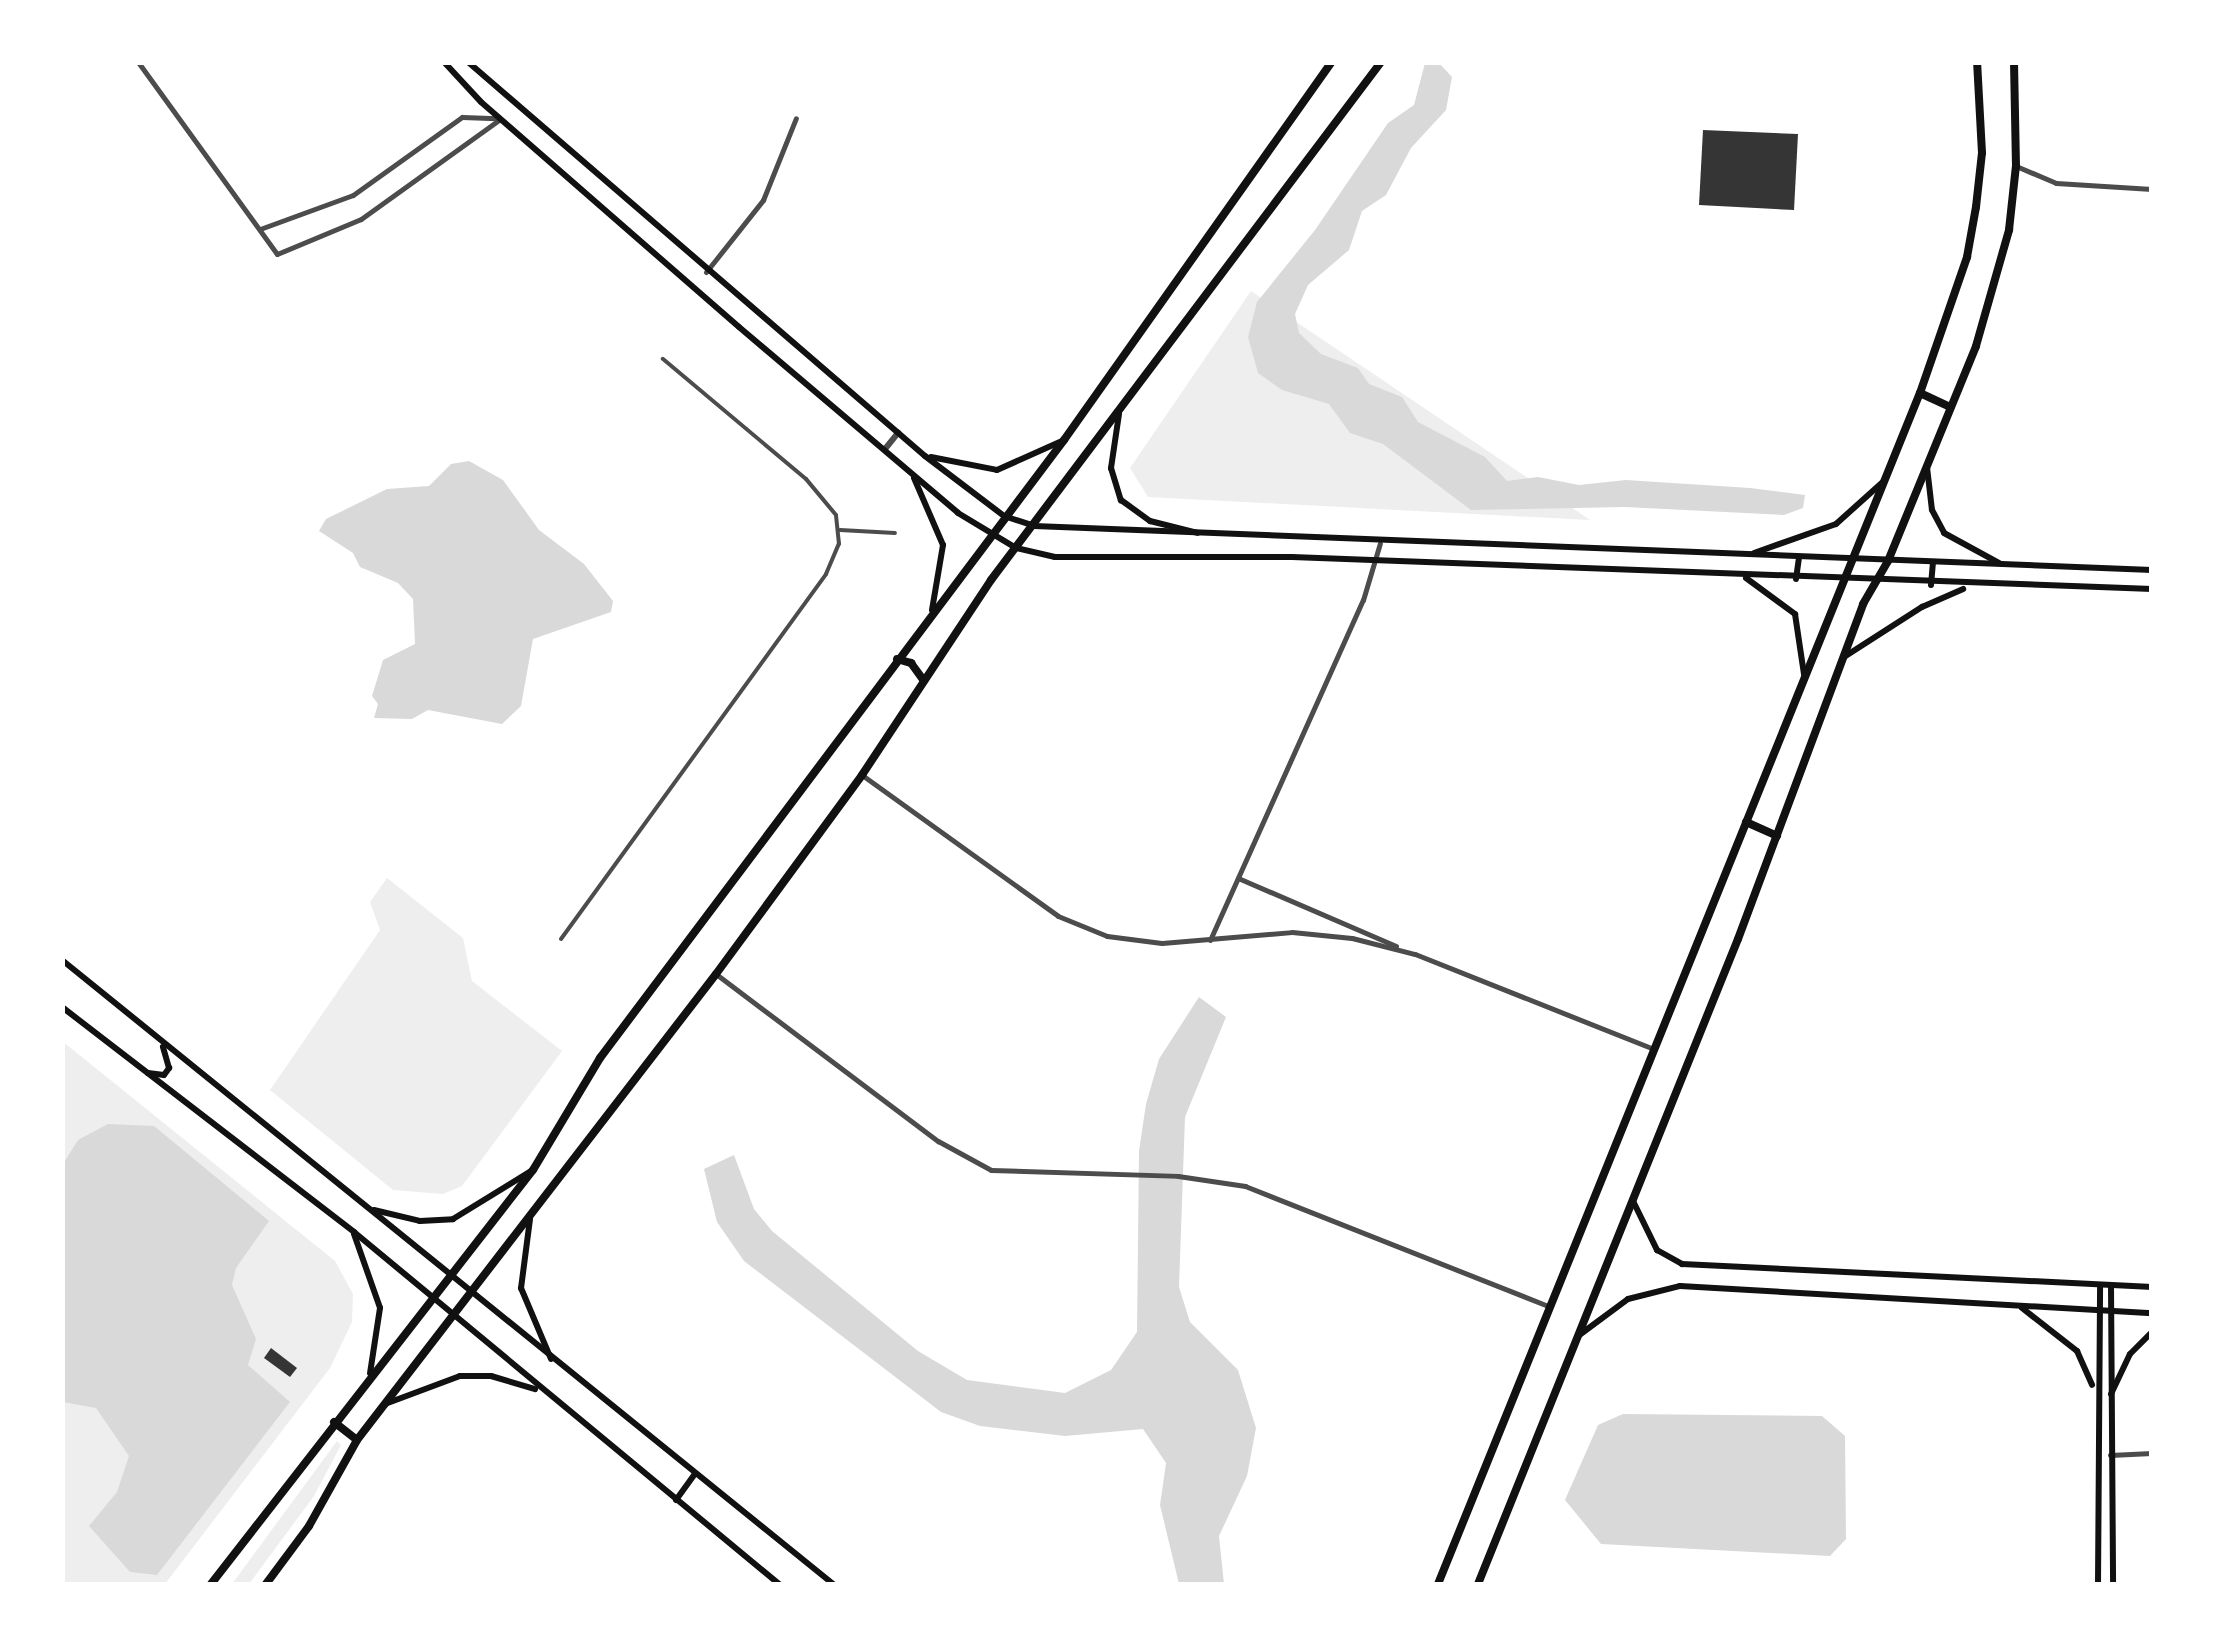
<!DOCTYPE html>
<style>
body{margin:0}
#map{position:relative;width:2214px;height:1647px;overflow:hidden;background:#fff;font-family:Jost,sans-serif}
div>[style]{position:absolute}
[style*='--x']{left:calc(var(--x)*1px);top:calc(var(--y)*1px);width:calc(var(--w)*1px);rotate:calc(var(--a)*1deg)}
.green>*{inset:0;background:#eee}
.water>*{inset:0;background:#d9d9d9}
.building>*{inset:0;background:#353535}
.pedestrian>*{height:4px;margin:-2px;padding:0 2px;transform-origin:2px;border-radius:2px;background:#4c4c4c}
.minor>*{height:5px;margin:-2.5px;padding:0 2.5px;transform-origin:2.5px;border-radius:2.5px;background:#4c4c4c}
.tertiary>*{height:6px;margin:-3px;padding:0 3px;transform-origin:3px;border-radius:3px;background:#4c4c4c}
.secondary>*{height:6px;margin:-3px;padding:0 3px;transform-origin:3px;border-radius:3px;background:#111}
.primary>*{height:8px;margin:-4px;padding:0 4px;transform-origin:4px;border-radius:4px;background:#111}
span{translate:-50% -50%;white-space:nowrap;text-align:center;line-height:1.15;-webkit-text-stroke:10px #fff;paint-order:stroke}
.frame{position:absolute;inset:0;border:65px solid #fff;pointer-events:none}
</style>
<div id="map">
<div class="green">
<i style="clip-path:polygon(1251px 291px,1301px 325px,1590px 520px,1148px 497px,1130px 468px)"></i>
<i style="clip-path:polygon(387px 878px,463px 938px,472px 981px,562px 1051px,462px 1186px,443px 1194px,393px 1190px,270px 1090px,380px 930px,370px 902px)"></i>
<i style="clip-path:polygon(62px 1041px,335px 1261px,353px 1294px,352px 1322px,330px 1368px,165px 1584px,63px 1584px)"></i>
<i style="clip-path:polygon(337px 1441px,341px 1445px,314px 1496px,249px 1584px,232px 1584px)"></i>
</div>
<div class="water">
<i style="clip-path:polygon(1425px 63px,1439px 63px,1452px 77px,1446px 110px,1411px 148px,1386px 195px,1362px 211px,1349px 250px,1308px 285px,1295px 314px,1299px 333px,1321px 354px,1358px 368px,1369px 384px,1402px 397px,1418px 422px,1485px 457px,1507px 481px,1538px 477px,1579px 485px,1626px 480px,1750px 488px,1805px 495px,1803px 508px,1784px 515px,1625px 507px,1471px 510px,1383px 444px,1350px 433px,1329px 404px,1282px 390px,1258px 373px,1248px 337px,1257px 302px,1315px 230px,1388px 123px,1414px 105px)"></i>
<i style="clip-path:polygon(469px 461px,503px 480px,539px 530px,584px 564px,613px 601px,611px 612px,533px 639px,521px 706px,502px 724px,428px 710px,412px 719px,374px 718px,378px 704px,372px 696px,383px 660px,415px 644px,413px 599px,398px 583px,360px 567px,353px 553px,319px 531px,326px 519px,387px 489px,429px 486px,451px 464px)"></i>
<i style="clip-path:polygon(1199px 997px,1226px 1017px,1185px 1117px,1179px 1287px,1190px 1322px,1238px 1370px,1256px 1428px,1247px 1476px,1219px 1536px,1224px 1584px,1179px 1584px,1160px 1505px,1166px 1463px,1143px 1429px,1065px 1436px,980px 1426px,941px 1412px,744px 1261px,717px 1222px,704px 1169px,734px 1155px,754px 1209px,772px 1231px,918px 1351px,967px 1380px,1065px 1393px,1111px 1370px,1137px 1332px,1139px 1151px,1146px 1104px,1159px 1059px)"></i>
<i style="clip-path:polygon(108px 1124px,154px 1126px,269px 1221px,236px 1268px,232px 1285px,256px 1339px,248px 1365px,290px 1402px,157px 1575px,130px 1572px,89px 1526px,117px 1492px,129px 1456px,96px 1408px,63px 1402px,63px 1164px,78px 1140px)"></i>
<i style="clip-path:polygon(1623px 1414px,1822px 1416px,1845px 1436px,1846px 1539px,1830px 1556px,1601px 1544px,1565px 1500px,1598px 1425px)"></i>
</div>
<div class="building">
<i style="clip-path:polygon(1703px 130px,1798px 134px,1794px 210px,1699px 205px)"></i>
<i style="clip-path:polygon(271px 1348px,297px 1368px,290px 1377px,264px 1358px)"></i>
</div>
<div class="pedestrian">
<i style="--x:840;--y:530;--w:55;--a:3.1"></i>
<i style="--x:561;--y:939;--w:451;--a:-54"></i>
<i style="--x:826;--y:574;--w:33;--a:-67"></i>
<i style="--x:839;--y:544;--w:29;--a:-96"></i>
<i style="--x:836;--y:515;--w:47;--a:-129.8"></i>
<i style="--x:806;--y:479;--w:187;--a:-140"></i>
</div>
<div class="minor">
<i style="--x:138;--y:62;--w:237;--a:54.1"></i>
<i style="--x:277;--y:254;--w:91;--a:-22.6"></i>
<i style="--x:361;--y:219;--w:171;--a:-35.7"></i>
<i style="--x:2016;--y:166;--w:43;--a:23"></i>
<i style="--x:2056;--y:183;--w:96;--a:3.6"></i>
<i style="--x:260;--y:229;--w:99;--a:-20.1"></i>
<i style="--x:353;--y:195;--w:134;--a:-35.6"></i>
<i style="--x:462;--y:117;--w:35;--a:2"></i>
<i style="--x:706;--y:272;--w:92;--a:-51.6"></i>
<i style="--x:763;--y:200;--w:88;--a:-68.1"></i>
<i style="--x:862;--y:775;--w:241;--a:35.7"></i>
<i style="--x:1058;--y:916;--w:53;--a:22.2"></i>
<i style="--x:1107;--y:936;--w:55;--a:7.3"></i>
<i style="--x:1162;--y:943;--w:130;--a:-4.8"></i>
<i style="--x:1292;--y:932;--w:60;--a:5.7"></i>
<i style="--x:1352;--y:938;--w:65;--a:14.3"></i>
<i style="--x:1415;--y:954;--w:257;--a:21.7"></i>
<i style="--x:1238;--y:878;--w:172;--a:23.3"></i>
<i style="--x:1210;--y:940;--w:373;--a:-65.8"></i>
<i style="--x:1363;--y:600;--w:59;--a:-73.4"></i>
<i style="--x:716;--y:974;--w:278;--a:37"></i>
<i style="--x:938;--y:1141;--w:60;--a:28.7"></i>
<i style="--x:991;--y:1170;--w:187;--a:1.8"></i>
<i style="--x:1178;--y:1176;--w:68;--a:8.5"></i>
<i style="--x:1245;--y:1186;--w:328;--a:21.6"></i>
<i style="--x:2110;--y:1455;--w:42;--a:-2.7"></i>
</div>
<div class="tertiary">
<i style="--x:885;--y:449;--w:21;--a:-51"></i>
</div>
<div class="secondary">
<i style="--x:444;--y:62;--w:54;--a:47.2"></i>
<i style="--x:481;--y:102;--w:342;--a:41.1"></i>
<i style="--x:739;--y:327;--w:287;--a:40.3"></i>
<i style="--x:958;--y:513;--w:68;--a:31.1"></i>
<i style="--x:1016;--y:548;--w:40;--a:13"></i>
<i style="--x:1055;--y:557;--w:237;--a:0"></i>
<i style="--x:1292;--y:557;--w:861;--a:2.13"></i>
<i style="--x:468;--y:62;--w:603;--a:40.77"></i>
<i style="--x:925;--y:456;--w:99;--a:37.2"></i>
<i style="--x:1004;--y:516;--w:32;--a:18"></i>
<i style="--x:1034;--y:526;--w:1119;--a:2.25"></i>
<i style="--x:1119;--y:414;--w:55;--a:98.4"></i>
<i style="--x:1111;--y:468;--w:34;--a:73"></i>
<i style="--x:1121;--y:500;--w:36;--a:36"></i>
<i style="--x:1150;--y:521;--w:49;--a:14"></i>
<i style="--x:931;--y:457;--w:67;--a:11.1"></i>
<i style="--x:997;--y:470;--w:73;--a:-24.1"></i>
<i style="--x:1927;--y:467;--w:43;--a:83.4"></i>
<i style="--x:1932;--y:510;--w:26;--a:62"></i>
<i style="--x:1944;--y:533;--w:63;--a:28.6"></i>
<i style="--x:914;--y:478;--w:73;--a:66.6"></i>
<i style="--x:943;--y:545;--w:66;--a:99.6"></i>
<i style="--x:1754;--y:553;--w:87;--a:-19.5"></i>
<i style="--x:1836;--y:524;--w:64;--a:-41.9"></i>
<i style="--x:1746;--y:578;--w:61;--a:36.3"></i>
<i style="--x:1795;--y:614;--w:61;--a:81.5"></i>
<i style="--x:1796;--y:579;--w:21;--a:-82"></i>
<i style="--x:1931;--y:585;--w:22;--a:-85"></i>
<i style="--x:1844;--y:657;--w:93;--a:-32.7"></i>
<i style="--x:1922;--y:607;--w:45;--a:-23.7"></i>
<i style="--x:62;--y:960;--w:992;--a:38.98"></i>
<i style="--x:62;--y:1007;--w:369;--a:37.6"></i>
<i style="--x:354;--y:1232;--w:552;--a:39.63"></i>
<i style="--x:148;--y:1073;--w:16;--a:7"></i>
<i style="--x:164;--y:1075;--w:9;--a:-54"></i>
<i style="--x:169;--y:1068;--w:22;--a:-106"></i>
<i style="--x:1633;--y:1201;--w:55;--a:63.9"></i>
<i style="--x:1657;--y:1250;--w:29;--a:29"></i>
<i style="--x:1682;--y:1264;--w:471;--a:2.8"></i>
<i style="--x:374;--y:1210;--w:47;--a:13.4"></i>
<i style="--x:420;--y:1221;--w:33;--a:-3"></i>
<i style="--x:453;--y:1219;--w:92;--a:-31.6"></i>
<i style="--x:530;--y:1219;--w:70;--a:97.4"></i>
<i style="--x:521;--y:1288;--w:77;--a:67.1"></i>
<i style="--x:354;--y:1234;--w:78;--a:70.6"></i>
<i style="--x:380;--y:1308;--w:66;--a:98.7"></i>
<i style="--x:2111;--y:1285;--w:299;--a:89.6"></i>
<i style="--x:2022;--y:1308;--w:70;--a:38"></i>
<i style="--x:2077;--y:1351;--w:37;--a:66"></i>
<i style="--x:1578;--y:1336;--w:62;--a:-36.5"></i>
<i style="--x:1628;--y:1299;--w:54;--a:-14"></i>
<i style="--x:1680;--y:1286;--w:473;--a:3.3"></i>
<i style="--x:2111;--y:1394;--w:44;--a:-64.6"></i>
<i style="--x:2130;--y:1354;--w:31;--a:-45"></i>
<i style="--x:385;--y:1404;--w:80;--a:-20.5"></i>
<i style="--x:460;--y:1376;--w:31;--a:0"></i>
<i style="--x:491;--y:1376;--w:46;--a:16.5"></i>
<i style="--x:676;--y:1500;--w:32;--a:-54"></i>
<i style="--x:2098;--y:1584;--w:299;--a:-89.6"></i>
</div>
<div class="primary">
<i style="--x:1920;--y:393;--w:33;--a:25"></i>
<i style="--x:897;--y:659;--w:15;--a:16"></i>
<i style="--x:911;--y:663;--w:19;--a:54"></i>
<i style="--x:1746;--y:822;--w:34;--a:24"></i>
<i style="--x:334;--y:1422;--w:29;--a:38"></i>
<i style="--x:211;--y:1584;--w:524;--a:-52.13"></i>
<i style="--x:533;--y:1170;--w:131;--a:-59.1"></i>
<i style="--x:600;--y:1058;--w:773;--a:-53.1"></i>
<i style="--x:1064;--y:440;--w:463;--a:-54.7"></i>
<i style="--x:266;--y:1584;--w:72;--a:-53.4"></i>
<i style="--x:309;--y:1526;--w:98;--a:-60.8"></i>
<i style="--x:357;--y:1440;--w:588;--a:-52.39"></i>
<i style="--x:716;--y:974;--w:247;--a:-53.7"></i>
<i style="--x:862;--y:775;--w:234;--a:-56.5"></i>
<i style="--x:991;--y:580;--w:648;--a:-53.02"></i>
<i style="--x:1438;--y:1584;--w:1285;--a:-67.97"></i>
<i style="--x:1920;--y:393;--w:144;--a:-70.9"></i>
<i style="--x:1967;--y:257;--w:51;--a:-79.8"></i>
<i style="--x:1976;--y:207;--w:54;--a:-83.7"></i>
<i style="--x:1982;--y:153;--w:91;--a:-93.1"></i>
<i style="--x:1478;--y:1584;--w:695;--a:-68.05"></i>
<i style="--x:1738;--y:939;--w:358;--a:-69.5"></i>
<i style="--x:1863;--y:604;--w:50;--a:-59.8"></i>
<i style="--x:1888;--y:561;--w:232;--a:-67.7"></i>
<i style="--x:1976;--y:346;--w:121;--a:-74.1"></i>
<i style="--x:2009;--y:230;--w:64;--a:-83.8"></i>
<i style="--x:2016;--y:166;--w:104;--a:-91.1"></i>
</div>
<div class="frame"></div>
</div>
